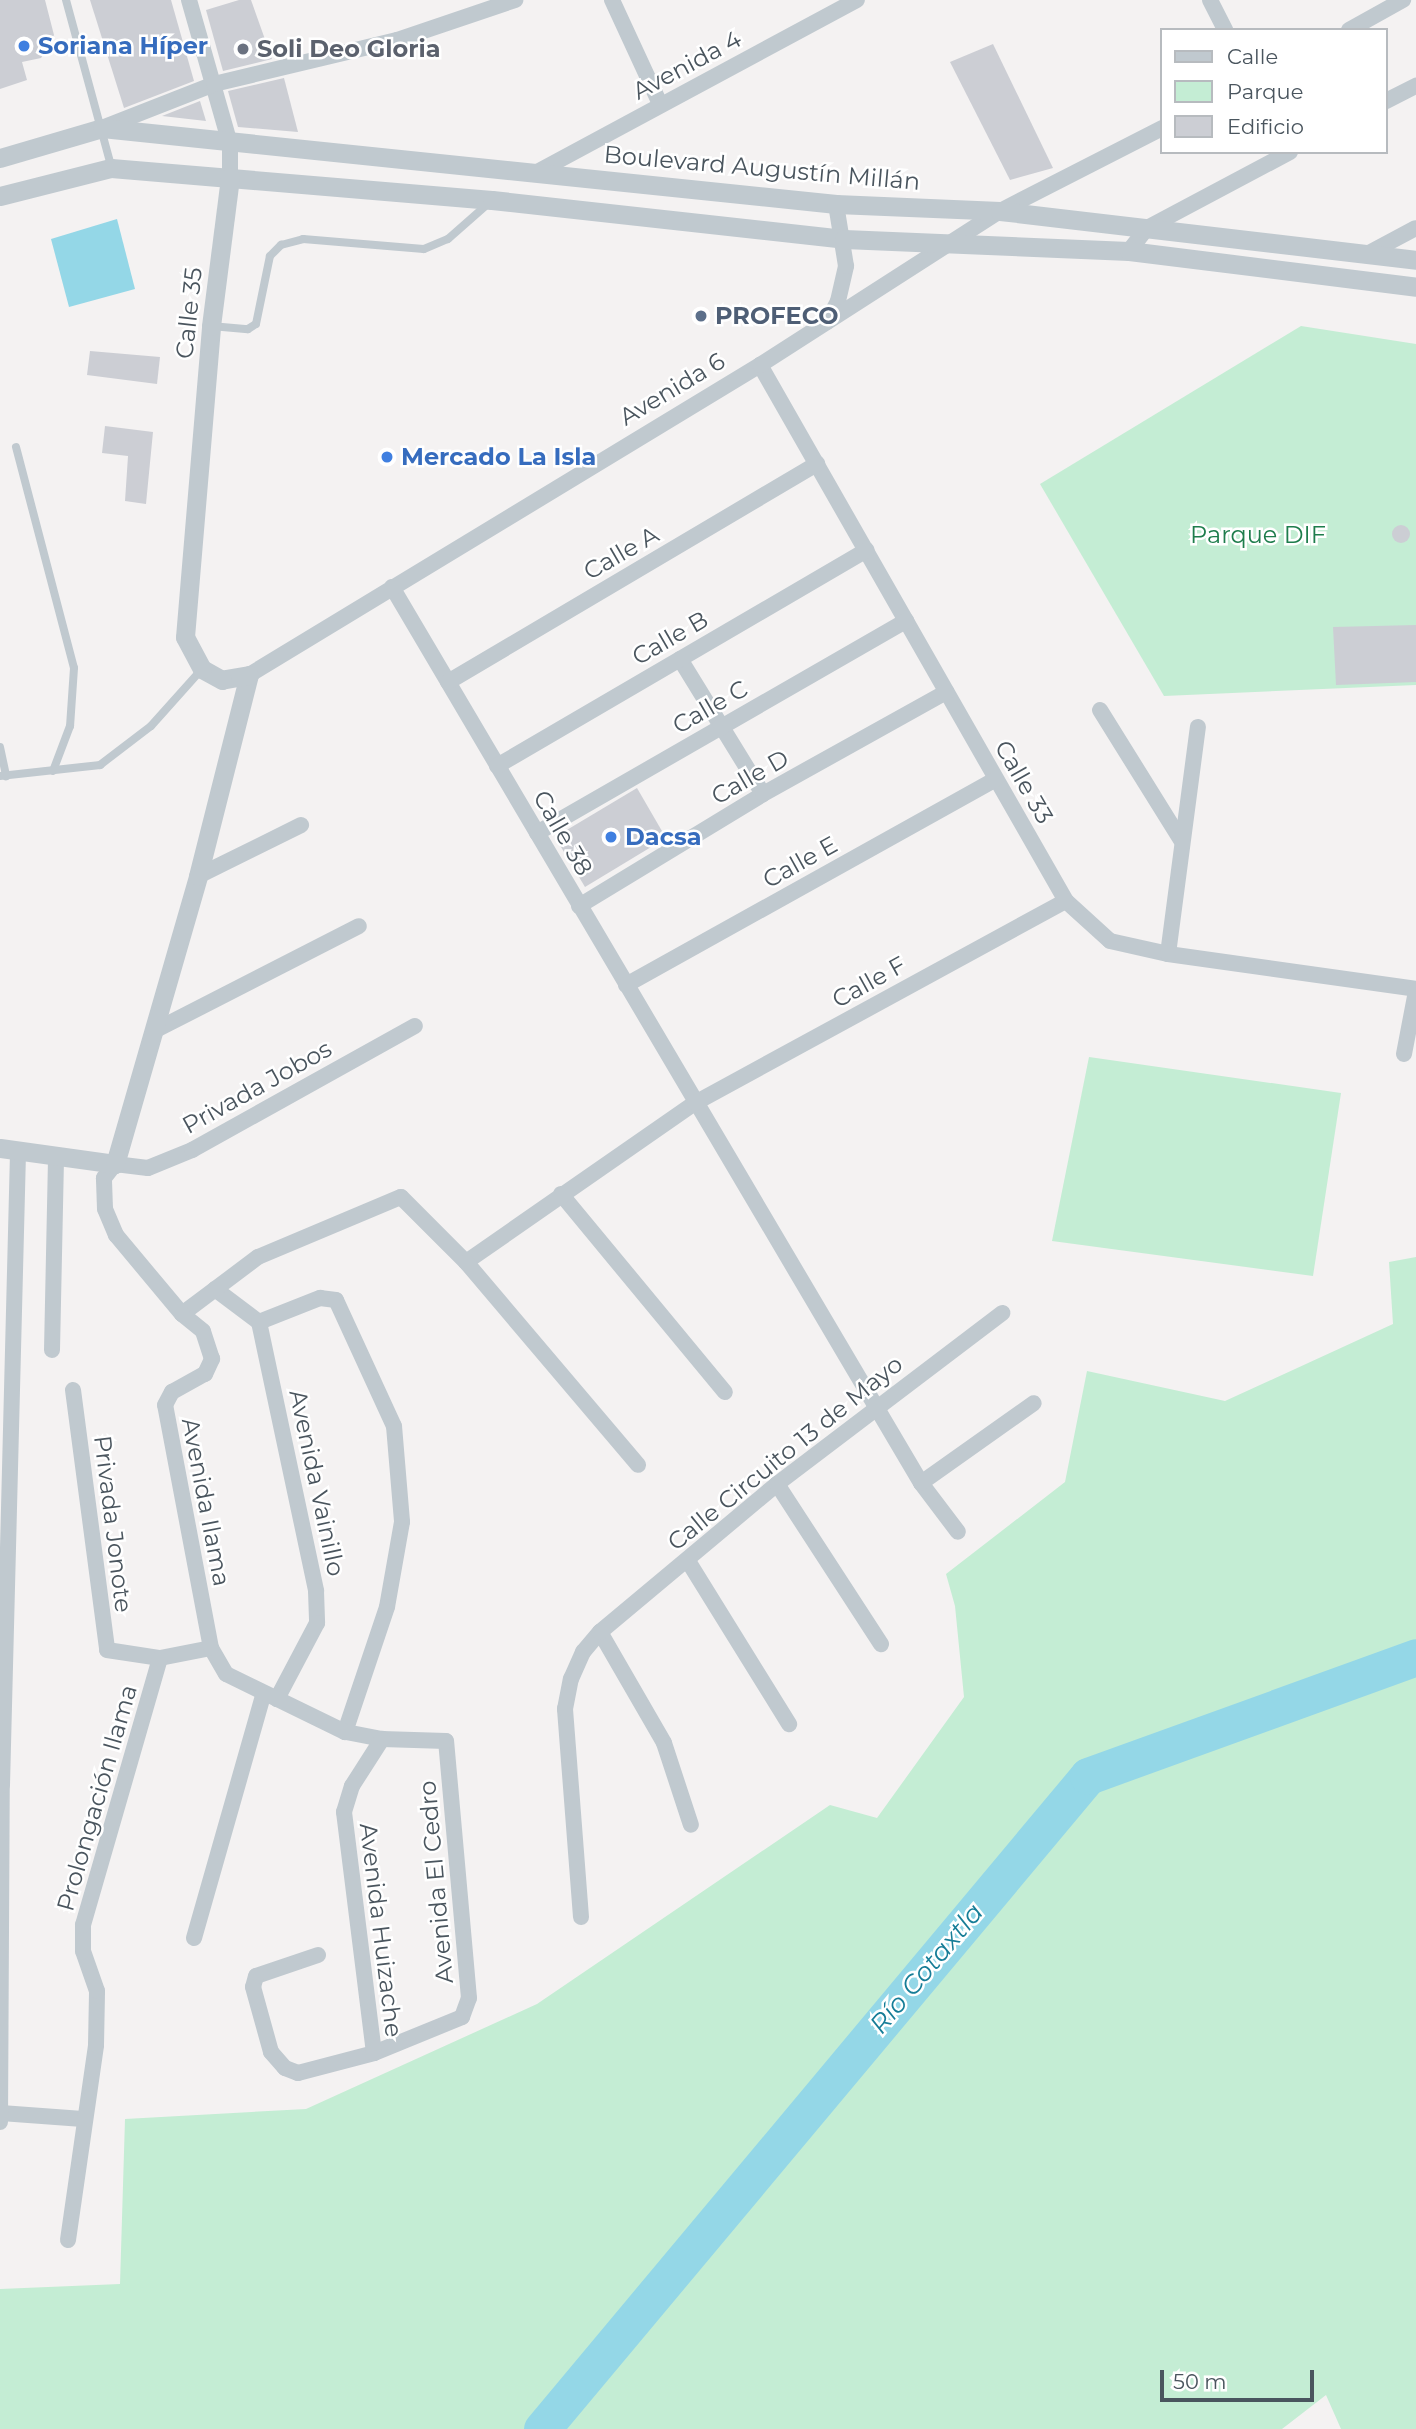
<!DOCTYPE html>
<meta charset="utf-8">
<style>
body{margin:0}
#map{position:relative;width:1416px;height:2429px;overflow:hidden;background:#f4f2f2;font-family:Montserrat,sans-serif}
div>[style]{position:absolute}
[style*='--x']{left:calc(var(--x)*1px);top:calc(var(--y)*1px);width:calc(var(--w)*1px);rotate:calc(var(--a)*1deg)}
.green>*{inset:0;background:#c4edd4}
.water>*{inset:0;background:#94d7e7}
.river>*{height:37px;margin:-18.5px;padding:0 18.5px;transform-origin:18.5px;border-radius:18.5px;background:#94d7e7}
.building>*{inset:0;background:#ccced4}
.round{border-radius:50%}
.service>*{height:8px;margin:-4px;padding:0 4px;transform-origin:4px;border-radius:4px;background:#c0c9cf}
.minor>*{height:16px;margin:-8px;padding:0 8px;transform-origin:8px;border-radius:8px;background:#c0c9cf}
.tertiary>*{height:19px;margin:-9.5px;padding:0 9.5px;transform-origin:9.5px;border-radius:9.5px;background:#c0c9cf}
.dots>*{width:19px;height:19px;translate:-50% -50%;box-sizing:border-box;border:4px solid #fff;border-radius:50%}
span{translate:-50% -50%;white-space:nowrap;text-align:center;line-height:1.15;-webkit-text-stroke:5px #fff;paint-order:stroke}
.shop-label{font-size:24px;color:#366cbe;font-weight:700}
.left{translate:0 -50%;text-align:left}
.worship-label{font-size:24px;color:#5b616d;font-weight:700}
.street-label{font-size:24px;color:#4a555e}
.service-label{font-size:24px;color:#4e5e75;font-weight:700}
.park-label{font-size:24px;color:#1e7d4c}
.water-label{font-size:26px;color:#167d97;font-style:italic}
.legend{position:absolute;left:1160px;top:28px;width:228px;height:126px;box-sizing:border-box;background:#fff;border:2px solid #b7bbbf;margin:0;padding:9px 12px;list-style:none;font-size:21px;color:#4a555e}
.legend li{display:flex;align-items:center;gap:14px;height:35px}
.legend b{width:35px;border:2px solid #b7bbbf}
.scale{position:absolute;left:1160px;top:2370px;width:154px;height:32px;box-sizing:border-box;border:4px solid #4a555e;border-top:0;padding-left:9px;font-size:21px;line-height:24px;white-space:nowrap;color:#4a555e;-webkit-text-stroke:5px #fff;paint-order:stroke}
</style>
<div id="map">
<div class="green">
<i style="clip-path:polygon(1301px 326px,1416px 344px,1416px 685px,1164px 696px,1040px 484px)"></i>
<i style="clip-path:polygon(1089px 1057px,1341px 1093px,1313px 1276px,1052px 1241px)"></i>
<i style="clip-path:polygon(1416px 1257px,1416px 2429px,1341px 2429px,1326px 2395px,1282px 2429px,0 2429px,0 2289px,120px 2284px,125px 2119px,306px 2109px,537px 2004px,830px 1805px,877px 1818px,964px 1697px,955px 1606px,946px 1574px,1065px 1482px,1087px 1371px,1225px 1401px,1393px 1324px,1389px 1262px)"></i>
</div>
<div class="water">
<i style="clip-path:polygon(117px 219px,135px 289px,69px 307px,51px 239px)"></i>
</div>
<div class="river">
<i style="--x:542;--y:2429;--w:851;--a:-50.1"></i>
<i style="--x:1088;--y:1776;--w:349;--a:-19.9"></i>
</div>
<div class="building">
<i style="clip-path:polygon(0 0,45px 0,54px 35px,41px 58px,22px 62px,27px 80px,0 89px)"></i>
<i style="clip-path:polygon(90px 0,171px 0,194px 81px,124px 108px)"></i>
<i style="clip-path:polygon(239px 0,251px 0,272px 59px,223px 71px,206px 10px)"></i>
<i style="clip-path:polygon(993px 44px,1053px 168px,1010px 180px,950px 62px)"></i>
<i style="clip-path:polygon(284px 78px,298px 132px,238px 127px,228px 91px)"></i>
<i style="clip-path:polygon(200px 101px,206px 121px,162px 116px)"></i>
<i style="clip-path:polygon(90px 351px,160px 357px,157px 384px,87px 375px)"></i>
<i style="clip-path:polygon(105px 426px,153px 432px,146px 504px,125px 501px,128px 456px,102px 453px)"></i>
<i class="round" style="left:1392px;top:525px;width:18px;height:18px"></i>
<i style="clip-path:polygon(1416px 625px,1416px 682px,1336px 685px,1333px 627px)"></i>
<i style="clip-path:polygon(637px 788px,666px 838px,585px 887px,555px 837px)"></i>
</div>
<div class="service">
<i style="--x:66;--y:0;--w:172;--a:74.8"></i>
<i style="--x:211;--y:326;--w:37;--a:5"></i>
<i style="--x:248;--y:329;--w:9;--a:-32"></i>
<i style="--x:256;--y:324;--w:69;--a:-78.4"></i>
<i style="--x:270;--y:256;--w:16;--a:-45"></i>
<i style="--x:281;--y:245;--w:23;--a:-15"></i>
<i style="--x:303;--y:239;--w:121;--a:4.7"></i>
<i style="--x:424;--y:249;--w:26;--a:-23"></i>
<i style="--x:448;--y:239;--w:56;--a:-41.4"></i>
<i style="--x:16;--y:447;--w:228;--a:75.3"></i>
<i style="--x:74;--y:668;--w:58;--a:93.9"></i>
<i style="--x:70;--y:726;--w:48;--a:110.7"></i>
<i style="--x:0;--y:747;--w:30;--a:78"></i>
<i style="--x:0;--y:776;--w:101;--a:-6.3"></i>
<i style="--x:100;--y:765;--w:64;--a:-37.4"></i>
<i style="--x:151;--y:726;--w:76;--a:-48.2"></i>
</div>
<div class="minor">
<i style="--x:189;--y:0;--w:150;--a:74.1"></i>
<i style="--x:230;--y:144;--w:33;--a:90"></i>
<i style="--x:612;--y:0;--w:115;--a:65.2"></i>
<i style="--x:1210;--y:0;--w:34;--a:63"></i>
<i style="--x:1349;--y:30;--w:62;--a:-29.1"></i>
<i style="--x:1386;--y:101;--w:34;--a:-27"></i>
<i style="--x:102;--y:128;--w:120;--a:-21.4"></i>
<i style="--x:214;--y:84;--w:188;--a:-13.5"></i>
<i style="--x:397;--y:40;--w:125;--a:-18.7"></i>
<i style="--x:539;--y:171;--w:361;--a:-28.3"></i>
<i style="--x:1129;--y:251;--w:29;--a:-52"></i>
<i style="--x:1147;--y:228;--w:162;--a:-28"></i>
<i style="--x:1367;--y:254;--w:55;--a:-28"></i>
<i style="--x:827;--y:322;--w:24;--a:-62"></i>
<i style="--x:838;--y:301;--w:36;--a:-77"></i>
<i style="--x:846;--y:266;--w:63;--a:-99.2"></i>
<i style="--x:760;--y:365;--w:617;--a:60.28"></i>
<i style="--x:1066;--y:901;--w:59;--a:42.3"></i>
<i style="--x:1110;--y:941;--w:59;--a:12.6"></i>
<i style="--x:1168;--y:954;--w:250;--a:8"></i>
<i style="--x:392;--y:587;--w:1041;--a:59.44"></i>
<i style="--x:921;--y:1483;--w:61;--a:52.9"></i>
<i style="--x:680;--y:659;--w:158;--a:58.4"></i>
<i style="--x:249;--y:675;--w:598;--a:-31.24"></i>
<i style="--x:760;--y:365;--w:285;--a:-32.7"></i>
<i style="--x:1000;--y:211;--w:182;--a:-27.1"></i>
<i style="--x:448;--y:682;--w:429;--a:-30.6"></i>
<i style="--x:1100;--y:710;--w:153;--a:58.1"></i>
<i style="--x:497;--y:766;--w:428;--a:-30.3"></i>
<i style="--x:537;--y:833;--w:426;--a:-29.9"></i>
<i style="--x:198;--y:876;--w:115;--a:-26.3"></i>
<i style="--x:579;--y:906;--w:215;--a:-31.3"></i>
<i style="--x:763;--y:794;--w:210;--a:-29.1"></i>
<i style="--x:1168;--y:954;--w:229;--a:-82.5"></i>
<i style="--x:626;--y:985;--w:423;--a:-29.1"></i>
<i style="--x:154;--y:1031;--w:230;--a:-27.1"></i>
<i style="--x:1404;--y:1054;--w:64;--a:-79.2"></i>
<i style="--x:561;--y:1194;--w:257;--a:50.4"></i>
<i style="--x:466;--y:1262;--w:279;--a:-34.8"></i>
<i style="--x:695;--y:1103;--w:422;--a:-28.6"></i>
<i style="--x:215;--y:1289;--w:55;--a:36.9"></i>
<i style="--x:259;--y:1322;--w:275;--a:78"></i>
<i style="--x:316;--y:1591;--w:32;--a:88"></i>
<i style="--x:317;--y:1623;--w:86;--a:117.8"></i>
<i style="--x:182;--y:1314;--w:95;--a:-36.9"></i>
<i style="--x:258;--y:1257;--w:155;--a:-22.8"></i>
<i style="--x:401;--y:1197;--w:92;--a:45"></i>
<i style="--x:466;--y:1262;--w:266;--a:49.7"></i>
<i style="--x:259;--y:1322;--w:66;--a:-21.5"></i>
<i style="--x:320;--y:1298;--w:16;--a:7"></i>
<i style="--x:336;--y:1300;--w:139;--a:65.3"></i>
<i style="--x:394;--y:1426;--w:96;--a:85.2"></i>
<i style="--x:402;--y:1522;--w:86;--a:100"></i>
<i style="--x:387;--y:1607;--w:132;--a:108.6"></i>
<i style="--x:52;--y:1350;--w:193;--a:-88.8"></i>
<i style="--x:73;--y:1390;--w:262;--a:82.5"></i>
<i style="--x:107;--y:1650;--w:54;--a:8.6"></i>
<i style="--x:160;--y:1658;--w:52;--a:-11.1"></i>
<i style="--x:921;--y:1483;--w:138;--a:-35.3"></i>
<i style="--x:777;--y:1484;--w:191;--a:57"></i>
<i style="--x:688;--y:1561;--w:192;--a:58.2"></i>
<i style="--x:600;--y:1632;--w:128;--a:60"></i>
<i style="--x:664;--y:1743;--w:86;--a:71.8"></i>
<i style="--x:581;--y:1917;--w:209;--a:-94.4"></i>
<i style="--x:565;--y:1709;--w:31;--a:-79"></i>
<i style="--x:571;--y:1679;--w:30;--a:-66"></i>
<i style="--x:583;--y:1652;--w:26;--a:-50"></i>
<i style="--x:600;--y:1632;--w:231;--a:-39.9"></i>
<i style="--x:777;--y:1484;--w:283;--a:-37.2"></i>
<i style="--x:194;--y:1938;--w:253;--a:-74.1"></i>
<i style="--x:318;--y:1955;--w:65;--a:161.3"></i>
<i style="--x:256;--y:1976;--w:11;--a:105"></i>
<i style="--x:253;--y:1987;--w:67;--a:74.5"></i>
<i style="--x:271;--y:2052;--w:21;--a:49"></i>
<i style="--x:285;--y:2068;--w:14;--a:21"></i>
<i style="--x:298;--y:2073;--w:79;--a:-14.7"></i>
<i style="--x:374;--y:2053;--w:95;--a:-22.2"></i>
<i style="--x:462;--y:2017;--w:20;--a:-70"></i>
<i style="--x:469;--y:1998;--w:258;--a:-95.1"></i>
<i style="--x:446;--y:1741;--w:64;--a:-178.2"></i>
<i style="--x:382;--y:1739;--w:38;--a:-169"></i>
<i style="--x:345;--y:1732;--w:132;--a:-154"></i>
<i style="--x:226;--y:1674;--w:30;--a:-120"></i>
<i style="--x:211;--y:1648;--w:247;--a:-100.7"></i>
<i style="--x:165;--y:1405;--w:15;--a:-62"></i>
<i style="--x:172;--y:1392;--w:38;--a:-29"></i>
<i style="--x:205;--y:1374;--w:17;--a:-65"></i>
<i style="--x:212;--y:1359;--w:29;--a:-108"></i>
<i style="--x:203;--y:1331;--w:27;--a:-141"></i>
<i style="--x:182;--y:1314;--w:103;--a:-129.9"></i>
<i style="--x:116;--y:1235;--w:28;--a:-113"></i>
<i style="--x:105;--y:1209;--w:31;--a:-92"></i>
<i style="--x:104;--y:1178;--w:18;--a:-52"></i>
<i style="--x:115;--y:1164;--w:33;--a:7"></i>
<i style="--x:148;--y:1168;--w:48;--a:-22.2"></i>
<i style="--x:192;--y:1150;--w:255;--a:-29.1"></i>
<i style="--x:374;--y:2053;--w:243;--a:-97.1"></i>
<i style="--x:344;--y:1812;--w:27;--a:-73"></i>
<i style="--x:352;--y:1786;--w:56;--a:-57.4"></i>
<i style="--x:1;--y:2113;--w:82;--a:4.2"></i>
<i style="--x:0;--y:2122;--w:337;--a:-89.7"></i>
<i style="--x:2;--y:1785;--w:634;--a:-88.55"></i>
<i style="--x:68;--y:2240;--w:197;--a:-81.8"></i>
<i style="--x:96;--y:2045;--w:54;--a:-88.9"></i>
<i style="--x:97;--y:1991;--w:42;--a:-109.3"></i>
<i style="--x:83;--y:1951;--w:26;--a:-90"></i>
<i style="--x:83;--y:1925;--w:278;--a:-73.9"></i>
</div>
<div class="tertiary">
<i style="--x:0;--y:158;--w:106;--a:-16.4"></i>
<i style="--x:102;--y:128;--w:738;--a:5.91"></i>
<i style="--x:836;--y:204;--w:164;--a:2.4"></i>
<i style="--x:1000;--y:211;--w:419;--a:6.7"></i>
<i style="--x:0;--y:196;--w:114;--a:-14.2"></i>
<i style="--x:111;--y:168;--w:382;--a:4.8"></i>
<i style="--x:492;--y:200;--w:354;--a:6.3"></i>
<i style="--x:844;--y:239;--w:285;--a:2.4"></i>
<i style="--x:1129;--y:251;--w:289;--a:7.1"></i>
<i style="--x:0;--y:1148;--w:116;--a:7.9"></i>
<i style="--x:115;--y:1164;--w:300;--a:-73.9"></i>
<i style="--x:198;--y:876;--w:207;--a:-75.8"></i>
<i style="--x:249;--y:675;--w:27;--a:170"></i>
<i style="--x:222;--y:680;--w:23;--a:-151"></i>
<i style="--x:202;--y:669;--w:36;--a:-118"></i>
<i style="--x:185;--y:637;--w:312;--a:-85.2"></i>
<i style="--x:211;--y:326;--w:150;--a:-82.7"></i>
</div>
<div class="dots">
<i style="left:24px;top:46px;background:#3f7fe0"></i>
<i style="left:243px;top:49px;background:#6b7280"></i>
<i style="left:701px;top:316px;background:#5c6f8a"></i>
<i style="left:387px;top:457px;background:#3f7fe0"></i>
<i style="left:611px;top:837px;background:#3f7fe0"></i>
</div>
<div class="shop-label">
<span class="left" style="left:38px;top:46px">Soriana Híper</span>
<span class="left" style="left:401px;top:457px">Mercado La Isla</span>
<span class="left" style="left:625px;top:837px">Dacsa</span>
</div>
<div class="worship-label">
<span class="left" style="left:257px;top:49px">Soli Deo Gloria</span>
</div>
<div class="street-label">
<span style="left:687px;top:65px;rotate:-28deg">Avenida 4</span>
<span style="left:762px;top:168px;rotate:5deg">Boulevard Augustín Millán</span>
<span style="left:189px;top:313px;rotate:-84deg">Calle 35</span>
<span style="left:672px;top:389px;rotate:-31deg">Avenida 6</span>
<span style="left:621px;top:553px;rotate:-30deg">Calle A</span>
<span style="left:670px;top:638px;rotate:-30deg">Calle B</span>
<span style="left:710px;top:707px;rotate:-30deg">Calle C</span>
<span style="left:750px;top:777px;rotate:-30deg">Calle D</span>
<span style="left:1024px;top:782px;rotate:60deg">Calle 33</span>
<span style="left:563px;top:833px;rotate:60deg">Calle 38</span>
<span style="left:800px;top:862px;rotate:-29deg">Calle E</span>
<span style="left:869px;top:982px;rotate:-29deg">Calle F</span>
<span style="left:257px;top:1087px;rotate:-29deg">Privada Jobos</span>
<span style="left:785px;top:1453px;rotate:-39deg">Calle Circuito 13 de Mayo</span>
<span style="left:317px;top:1483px;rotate:78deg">Avenida Vainillo</span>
<span style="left:206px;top:1502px;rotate:79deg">Avenida Ilama</span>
<span style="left:113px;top:1524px;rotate:83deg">Privada Jonote</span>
<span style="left:97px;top:1798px;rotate:-74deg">Prolongación Ilama</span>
<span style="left:436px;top:1882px;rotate:-95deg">Avenida El Cedro</span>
<span style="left:381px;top:1930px;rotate:83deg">Avenida Huizache</span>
</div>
<div class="service-label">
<span class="left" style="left:715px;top:316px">PROFECO</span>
</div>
<div class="park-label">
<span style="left:1258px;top:535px">Parque DIF</span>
</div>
<div class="water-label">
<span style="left:927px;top:1969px;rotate:-50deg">Río Cotaxtla</span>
</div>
<ul class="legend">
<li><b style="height:9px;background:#c0c9cf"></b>Calle</li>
<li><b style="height:19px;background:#c4edd4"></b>Parque</li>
<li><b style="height:19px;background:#ccced4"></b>Edificio</li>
</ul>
<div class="scale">50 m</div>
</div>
